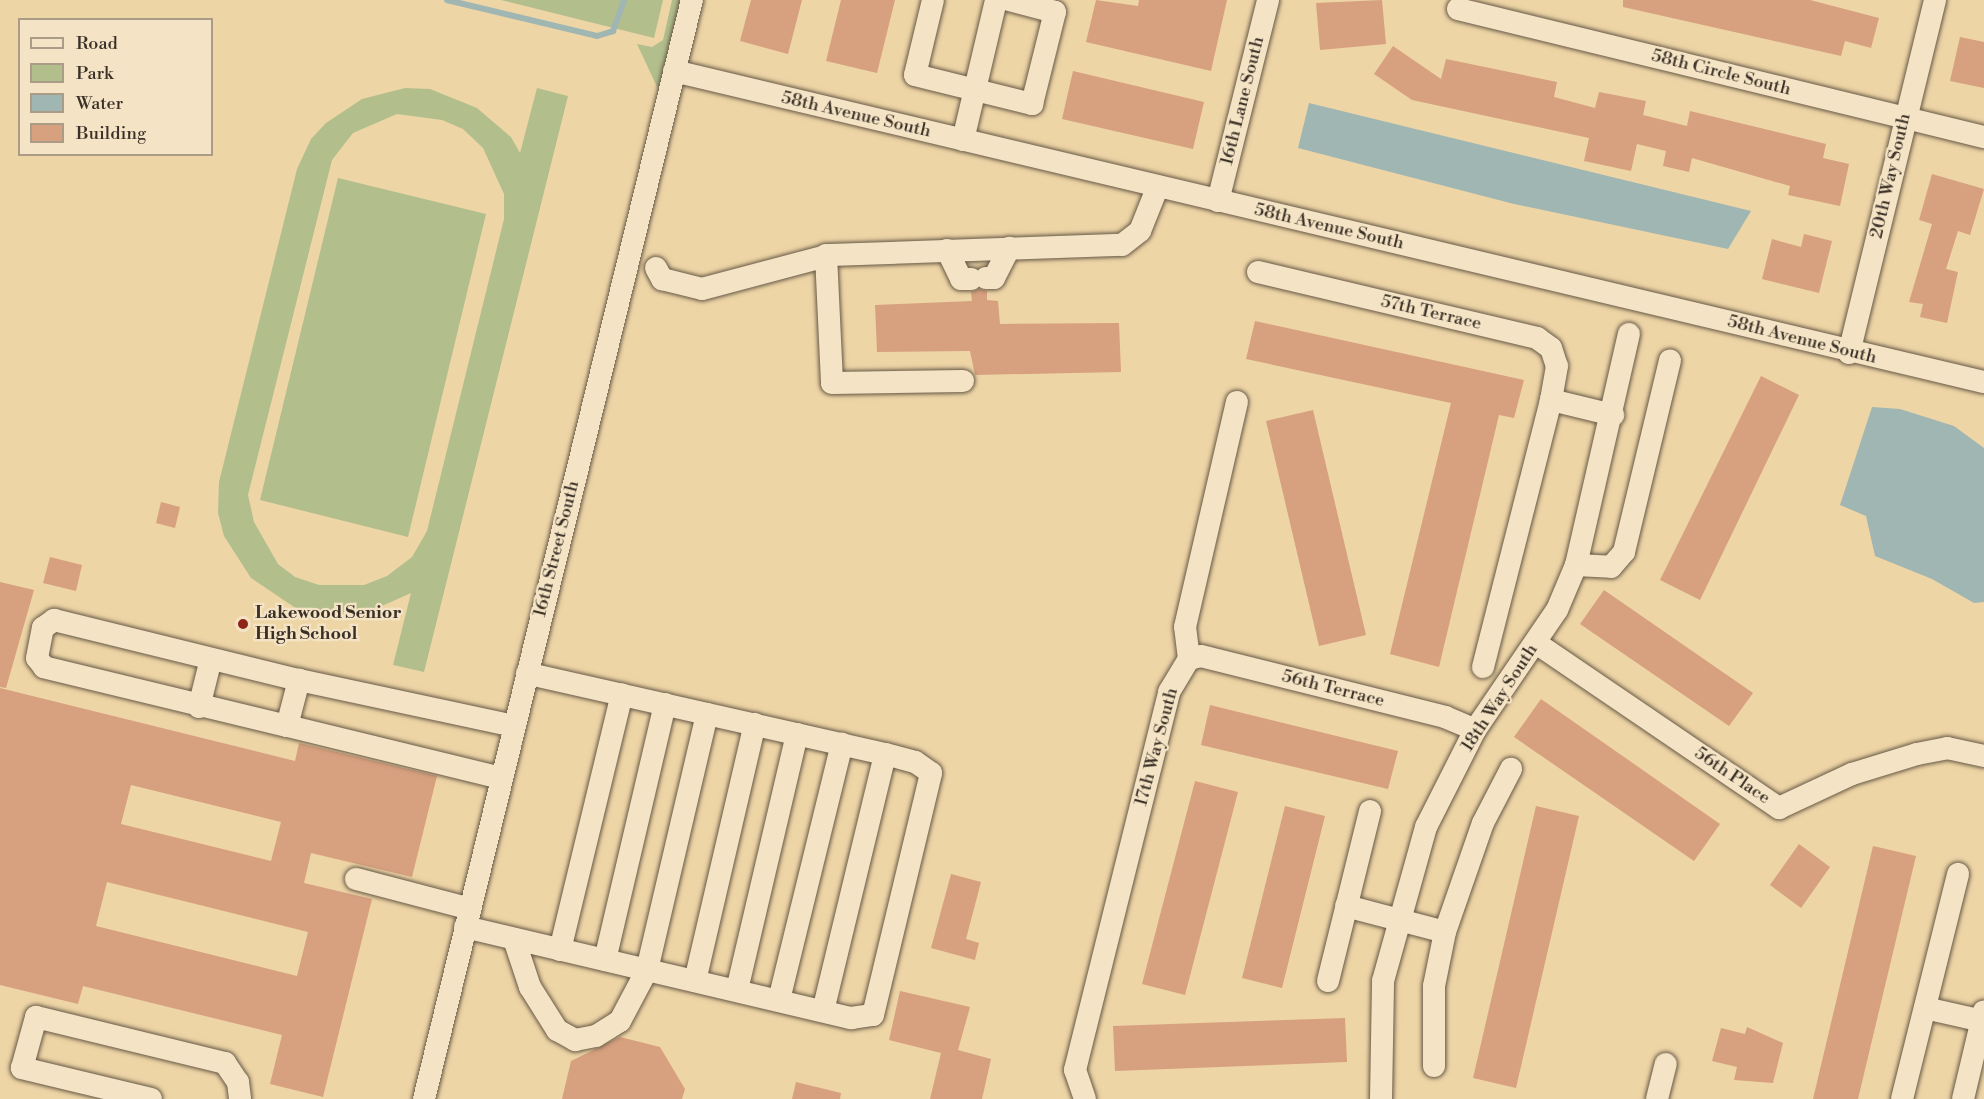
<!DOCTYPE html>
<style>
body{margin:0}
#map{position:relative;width:1984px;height:1099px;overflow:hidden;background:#eed5a6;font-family:"Libre Bodoni",serif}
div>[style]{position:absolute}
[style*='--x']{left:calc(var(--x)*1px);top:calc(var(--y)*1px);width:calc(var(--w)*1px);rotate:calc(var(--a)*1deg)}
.green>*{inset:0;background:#b2be8c}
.water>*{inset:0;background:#9fb6b3}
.stream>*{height:6px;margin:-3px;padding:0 3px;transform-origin:3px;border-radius:3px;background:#9fb6b3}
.building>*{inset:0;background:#d7a07f}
.roads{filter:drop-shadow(0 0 2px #675947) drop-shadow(0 0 2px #675947)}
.minor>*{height:22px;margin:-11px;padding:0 11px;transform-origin:11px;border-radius:11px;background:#f4e4c5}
.dots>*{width:16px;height:16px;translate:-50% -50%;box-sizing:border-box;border:3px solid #f4e4c5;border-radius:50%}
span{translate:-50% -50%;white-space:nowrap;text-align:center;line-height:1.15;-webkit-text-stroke:4.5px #f4e4c5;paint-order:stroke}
.street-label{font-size:18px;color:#3a3027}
.poi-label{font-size:18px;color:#3a3027;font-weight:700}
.left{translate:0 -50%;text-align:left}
.legend{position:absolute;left:18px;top:18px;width:195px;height:138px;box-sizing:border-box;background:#f4e4c5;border:2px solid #aa9c86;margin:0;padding:8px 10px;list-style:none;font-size:18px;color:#3a3027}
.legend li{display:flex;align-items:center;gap:12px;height:30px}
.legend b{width:30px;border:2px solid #aa9c86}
</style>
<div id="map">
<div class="green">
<i style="clip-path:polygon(501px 0,663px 0,654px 38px)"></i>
<i style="clip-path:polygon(672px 0,681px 0,659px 91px,637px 44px,652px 47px,663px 40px)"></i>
<i style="clip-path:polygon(evenodd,405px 88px,430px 89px,477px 108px,511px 137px,520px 153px,537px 88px,568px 96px,424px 672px,393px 665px,411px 593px,364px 614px,318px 614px,294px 607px,251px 578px,224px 536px,218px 513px,219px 482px,297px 169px,311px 139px,326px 123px,362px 99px,405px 88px,397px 114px,442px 120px,463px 129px,483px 148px,504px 194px,504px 219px,427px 531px,412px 557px,387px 576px,364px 585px,319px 585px,295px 577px,278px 564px,254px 522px,248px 495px,332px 160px,353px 133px,397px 114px)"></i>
<i style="clip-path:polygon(338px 178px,486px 214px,408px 537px,260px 500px)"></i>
</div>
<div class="water">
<i style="clip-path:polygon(1309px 103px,1751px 211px,1728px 249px,1514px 204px,1298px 148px)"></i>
<i style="clip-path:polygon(1872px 407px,1900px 409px,1954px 426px,1984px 448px,1984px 602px,1974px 603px,1932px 579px,1875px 556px,1866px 516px,1840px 505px)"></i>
</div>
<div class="stream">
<i style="--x:447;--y:0;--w:154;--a:13.5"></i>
<i style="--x:597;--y:36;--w:17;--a:-17"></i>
<i style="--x:613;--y:31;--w:33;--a:-70"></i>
</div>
<div class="building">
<i style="clip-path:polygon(751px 0,802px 0,788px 54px,740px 41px)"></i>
<i style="clip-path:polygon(841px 0,895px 0,877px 73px,826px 61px)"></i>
<i style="clip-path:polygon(1096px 0,1138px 6px,1139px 0,1227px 0,1211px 71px,1086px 42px)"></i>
<i style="clip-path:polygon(1382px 0,1386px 44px,1320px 50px,1316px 3px)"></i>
<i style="clip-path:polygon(1623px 0,1810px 0,1879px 18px,1871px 48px,1845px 41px,1841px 56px,1623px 7px)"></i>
<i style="clip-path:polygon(1960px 37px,1984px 42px,1984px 88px,1950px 81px)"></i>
<i style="clip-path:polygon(1393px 46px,1441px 79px,1446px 59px,1557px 82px,1554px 97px,1595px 108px,1599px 92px,1646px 101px,1643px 115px,1687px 126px,1690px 111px,1826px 144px,1823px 158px,1849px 164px,1840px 206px,1788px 195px,1790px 186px,1692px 158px,1689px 172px,1663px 166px,1666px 151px,1637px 144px,1631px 171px,1584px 161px,1589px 138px,1412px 100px,1374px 74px)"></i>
<i style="clip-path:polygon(1073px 71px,1204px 102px,1193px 149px,1062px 119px)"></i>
<i style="clip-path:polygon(1932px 174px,1984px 189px,1970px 235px,1958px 231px,1946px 269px,1958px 272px,1947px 323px,1920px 317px,1923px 304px,1909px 302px,1932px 224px,1919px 220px)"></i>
<i style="clip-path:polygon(1804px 234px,1832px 241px,1819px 293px,1762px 279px,1772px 239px,1801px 247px)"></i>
<i style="clip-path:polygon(979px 289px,987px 291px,987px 300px,998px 301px,1000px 324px,1119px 323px,1121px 372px,975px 375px,970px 351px,877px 352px,875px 305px,972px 301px,971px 292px)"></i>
<i style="clip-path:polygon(1255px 321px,1524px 380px,1514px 418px,1499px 415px,1439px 667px,1390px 654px,1451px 403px,1246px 359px)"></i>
<i style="clip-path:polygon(1761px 376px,1799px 395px,1700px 600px,1660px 580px)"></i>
<i style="clip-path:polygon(1313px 410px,1366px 635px,1319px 646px,1266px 421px)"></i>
<i style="clip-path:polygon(161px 502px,180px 507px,175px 528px,156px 523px)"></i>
<i style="clip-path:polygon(50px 557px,82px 565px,76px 591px,43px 583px)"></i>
<i style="clip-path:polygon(0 582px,34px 590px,6px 688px,0 687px)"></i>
<i style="clip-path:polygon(1604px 590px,1753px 693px,1729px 726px,1580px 624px)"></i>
<i style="clip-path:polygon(evenodd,0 688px,295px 761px,299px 743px,437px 776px,412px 877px,311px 853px,304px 883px,372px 899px,323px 1097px,270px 1084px,282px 1035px,83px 986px,78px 1004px,0 985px,0 688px,131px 785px,281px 822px,271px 861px,121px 824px,131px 785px,0 688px,107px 882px,308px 932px,297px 976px,96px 926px,107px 882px)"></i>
<i style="clip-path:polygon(1541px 699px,1720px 824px,1694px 861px,1514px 737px)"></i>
<i style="clip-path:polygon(1210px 705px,1398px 751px,1388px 789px,1201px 745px)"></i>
<i style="clip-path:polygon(1195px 781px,1238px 792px,1185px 995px,1142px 984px)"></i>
<i style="clip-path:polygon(1285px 806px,1325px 816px,1282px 988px,1242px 978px)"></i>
<i style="clip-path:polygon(1536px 806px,1579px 816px,1516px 1088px,1473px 1078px)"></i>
<i style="clip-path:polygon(1799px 844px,1830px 867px,1801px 908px,1770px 885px)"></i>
<i style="clip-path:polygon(1873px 846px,1916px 856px,1858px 1099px,1813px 1099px)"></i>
<i style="clip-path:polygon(951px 874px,981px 882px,966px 939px,979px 943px,975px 960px,931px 948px)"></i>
<i style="clip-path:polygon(900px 991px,970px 1007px,958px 1050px,991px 1059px,982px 1099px,930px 1099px,941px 1053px,889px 1040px)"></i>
<i style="clip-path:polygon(1345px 1018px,1347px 1062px,1115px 1071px,1113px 1026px)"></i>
<i style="clip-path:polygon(1747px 1027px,1783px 1043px,1773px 1083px,1734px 1080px,1737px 1067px,1712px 1061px,1721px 1028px,1745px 1034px)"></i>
<i style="clip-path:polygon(620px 1037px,660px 1047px,685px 1089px,682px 1099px,562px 1099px,571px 1061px)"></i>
<i style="clip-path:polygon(796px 1082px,841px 1093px,840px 1099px,792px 1099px)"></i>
</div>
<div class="roads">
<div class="minor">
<i style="--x:933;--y:0;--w:77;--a:103.5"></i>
<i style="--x:915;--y:75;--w:121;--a:13.9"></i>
<i style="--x:1032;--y:104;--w:95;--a:-76"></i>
<i style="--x:1055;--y:12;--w:48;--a:-165.4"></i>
<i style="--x:1458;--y:9;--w:541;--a:13.68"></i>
<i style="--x:674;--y:71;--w:1346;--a:13.36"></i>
<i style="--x:963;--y:140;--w:144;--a:-76.7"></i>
<i style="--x:1218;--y:201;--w:207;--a:-76"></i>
<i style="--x:947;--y:250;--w:32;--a:64"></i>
<i style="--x:961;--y:279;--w:10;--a:0"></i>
<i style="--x:826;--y:255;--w:128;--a:87.3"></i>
<i style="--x:832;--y:383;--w:131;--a:-0.9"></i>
<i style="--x:656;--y:268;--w:13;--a:61"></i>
<i style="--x:662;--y:279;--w:41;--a:14"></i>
<i style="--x:702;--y:289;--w:132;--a:-14.9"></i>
<i style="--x:830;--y:255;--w:292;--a:-2"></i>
<i style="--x:1122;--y:245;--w:23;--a:-38"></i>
<i style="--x:1140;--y:231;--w:48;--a:-68.2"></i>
<i style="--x:1258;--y:272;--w:287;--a:13.3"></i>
<i style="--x:1537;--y:338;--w:17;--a:36"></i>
<i style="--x:1551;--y:348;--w:19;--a:72"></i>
<i style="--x:1557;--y:366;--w:35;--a:100"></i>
<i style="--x:986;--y:278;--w:8;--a:0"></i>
<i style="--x:994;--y:278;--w:34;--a:-63"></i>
<i style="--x:1849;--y:353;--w:363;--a:-76.3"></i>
<i style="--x:1576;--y:565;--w:35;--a:3"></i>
<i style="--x:1611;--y:567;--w:20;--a:-49"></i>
<i style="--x:1624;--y:552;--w:197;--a:-76.5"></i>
<i style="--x:1536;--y:643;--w:294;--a:34.2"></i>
<i style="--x:1779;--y:808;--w:81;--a:-25"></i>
<i style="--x:1852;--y:774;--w:68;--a:-17.1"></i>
<i style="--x:1917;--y:754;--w:31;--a:-11"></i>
<i style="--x:1947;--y:748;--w:38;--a:12"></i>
<i style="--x:1189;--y:659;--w:12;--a:-14"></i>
<i style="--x:1201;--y:656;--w:252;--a:14"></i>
<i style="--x:1445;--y:717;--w:33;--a:23"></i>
<i style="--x:1483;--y:667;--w:276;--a:-75.7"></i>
<i style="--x:1551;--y:400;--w:64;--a:13.6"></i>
<i style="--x:199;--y:707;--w:49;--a:-76"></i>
<i style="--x:287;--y:726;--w:250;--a:-166.4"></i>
<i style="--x:44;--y:667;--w:11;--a:-128"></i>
<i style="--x:37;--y:658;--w:31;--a:-79"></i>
<i style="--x:43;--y:628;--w:14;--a:-36"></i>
<i style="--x:54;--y:620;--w:252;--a:13.8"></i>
<i style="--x:501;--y:778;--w:220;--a:-166.3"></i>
<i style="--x:287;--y:726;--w:48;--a:-75.4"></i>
<i style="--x:299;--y:680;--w:220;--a:12.1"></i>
<i style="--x:356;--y:879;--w:118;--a:14.7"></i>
<i style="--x:1346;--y:906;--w:102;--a:14.7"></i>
<i style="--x:465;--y:927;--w:397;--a:13.3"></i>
<i style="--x:851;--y:1018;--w:22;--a:-8"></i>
<i style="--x:873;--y:1015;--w:249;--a:-76.5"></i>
<i style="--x:931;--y:773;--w:19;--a:-145"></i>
<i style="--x:915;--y:762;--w:31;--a:-165"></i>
<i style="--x:885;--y:754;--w:367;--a:-167.3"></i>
<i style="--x:514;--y:939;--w:51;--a:71.6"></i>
<i style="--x:530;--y:987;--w:51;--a:57.9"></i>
<i style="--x:557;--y:1030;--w:21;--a:29"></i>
<i style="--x:575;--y:1040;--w:21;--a:-11"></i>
<i style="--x:596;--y:1036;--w:28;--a:-32"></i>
<i style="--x:620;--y:1021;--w:58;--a:-62.1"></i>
<i style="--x:647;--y:970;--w:263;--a:-76.8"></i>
<i style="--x:560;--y:950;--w:263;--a:-76.4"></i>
<i style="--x:605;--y:960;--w:263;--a:-76.8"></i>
<i style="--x:695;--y:981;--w:264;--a:-76.9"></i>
<i style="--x:1328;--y:981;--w:175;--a:-76.1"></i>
<i style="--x:737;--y:990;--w:263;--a:-76.8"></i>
<i style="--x:779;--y:1000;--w:264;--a:-76.2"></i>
<i style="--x:1925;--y:1008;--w:58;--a:12.8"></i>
<i style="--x:823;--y:1011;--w:264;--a:-76.4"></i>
<i style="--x:1434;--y:1066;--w:80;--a:-90"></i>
<i style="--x:1434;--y:986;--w:55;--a:-78.5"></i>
<i style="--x:1445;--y:932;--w:115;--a:-70.8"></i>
<i style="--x:1483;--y:823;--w:61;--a:-62.6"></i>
<i style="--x:151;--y:1099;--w:133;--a:-166.5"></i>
<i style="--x:22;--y:1068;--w:53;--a:-74.6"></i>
<i style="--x:36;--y:1017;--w:195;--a:13.7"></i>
<i style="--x:225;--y:1063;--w:23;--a:56"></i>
<i style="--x:238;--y:1082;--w:17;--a:83"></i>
<i style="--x:424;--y:1099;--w:1131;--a:-76.3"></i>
<i style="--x:1085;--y:1099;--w:31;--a:-109"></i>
<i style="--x:1075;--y:1070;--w:390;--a:-76"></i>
<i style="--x:1169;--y:692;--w:39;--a:-59"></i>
<i style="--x:1189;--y:659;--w:32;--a:-97"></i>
<i style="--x:1185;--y:627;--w:231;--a:-77"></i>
<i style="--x:1381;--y:1099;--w:118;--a:-89"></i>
<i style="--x:1383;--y:981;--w:160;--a:-74.4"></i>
<i style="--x:1426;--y:827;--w:109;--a:-63.2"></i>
<i style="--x:1475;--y:730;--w:145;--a:-55.7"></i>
<i style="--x:1557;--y:610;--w:49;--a:-67.1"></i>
<i style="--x:1576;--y:565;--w:237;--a:-77.1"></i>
<i style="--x:1657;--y:1099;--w:36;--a:-76"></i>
<i style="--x:1902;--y:1099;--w:232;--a:-76"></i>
<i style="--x:1963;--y:1099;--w:90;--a:-76.6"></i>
</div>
</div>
<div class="dots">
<i style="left:243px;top:624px;background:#8f2418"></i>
</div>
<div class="street-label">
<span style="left:1721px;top:73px;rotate:14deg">58th Circle South</span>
<span style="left:1243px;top:101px;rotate:-76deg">16th Lane South</span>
<span style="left:856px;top:115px;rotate:13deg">58th Avenue South</span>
<span style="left:1891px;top:176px;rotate:-77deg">20th Way South</span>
<span style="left:1329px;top:227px;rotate:13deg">58th Avenue South</span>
<span style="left:1431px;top:313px;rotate:13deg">57th Terrace</span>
<span style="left:1802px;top:340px;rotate:14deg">58th Avenue South</span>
<span style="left:557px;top:549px;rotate:-76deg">16th Street South</span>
<span style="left:1333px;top:689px;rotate:14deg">56th Terrace</span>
<span style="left:1500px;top:698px;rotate:-57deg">18th Way South</span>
<span style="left:1157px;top:747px;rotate:-75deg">17th Way South</span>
<span style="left:1732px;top:776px;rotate:34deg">56th Place</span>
</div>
<div class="poi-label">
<span class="left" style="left:255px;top:624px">Lakewood Senior<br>High School</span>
</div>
<ul class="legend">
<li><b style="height:8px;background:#f4e4c5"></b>Road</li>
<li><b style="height:16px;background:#b2be8c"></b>Park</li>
<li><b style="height:16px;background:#9fb6b3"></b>Water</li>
<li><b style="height:16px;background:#d7a07f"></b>Building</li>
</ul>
</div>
